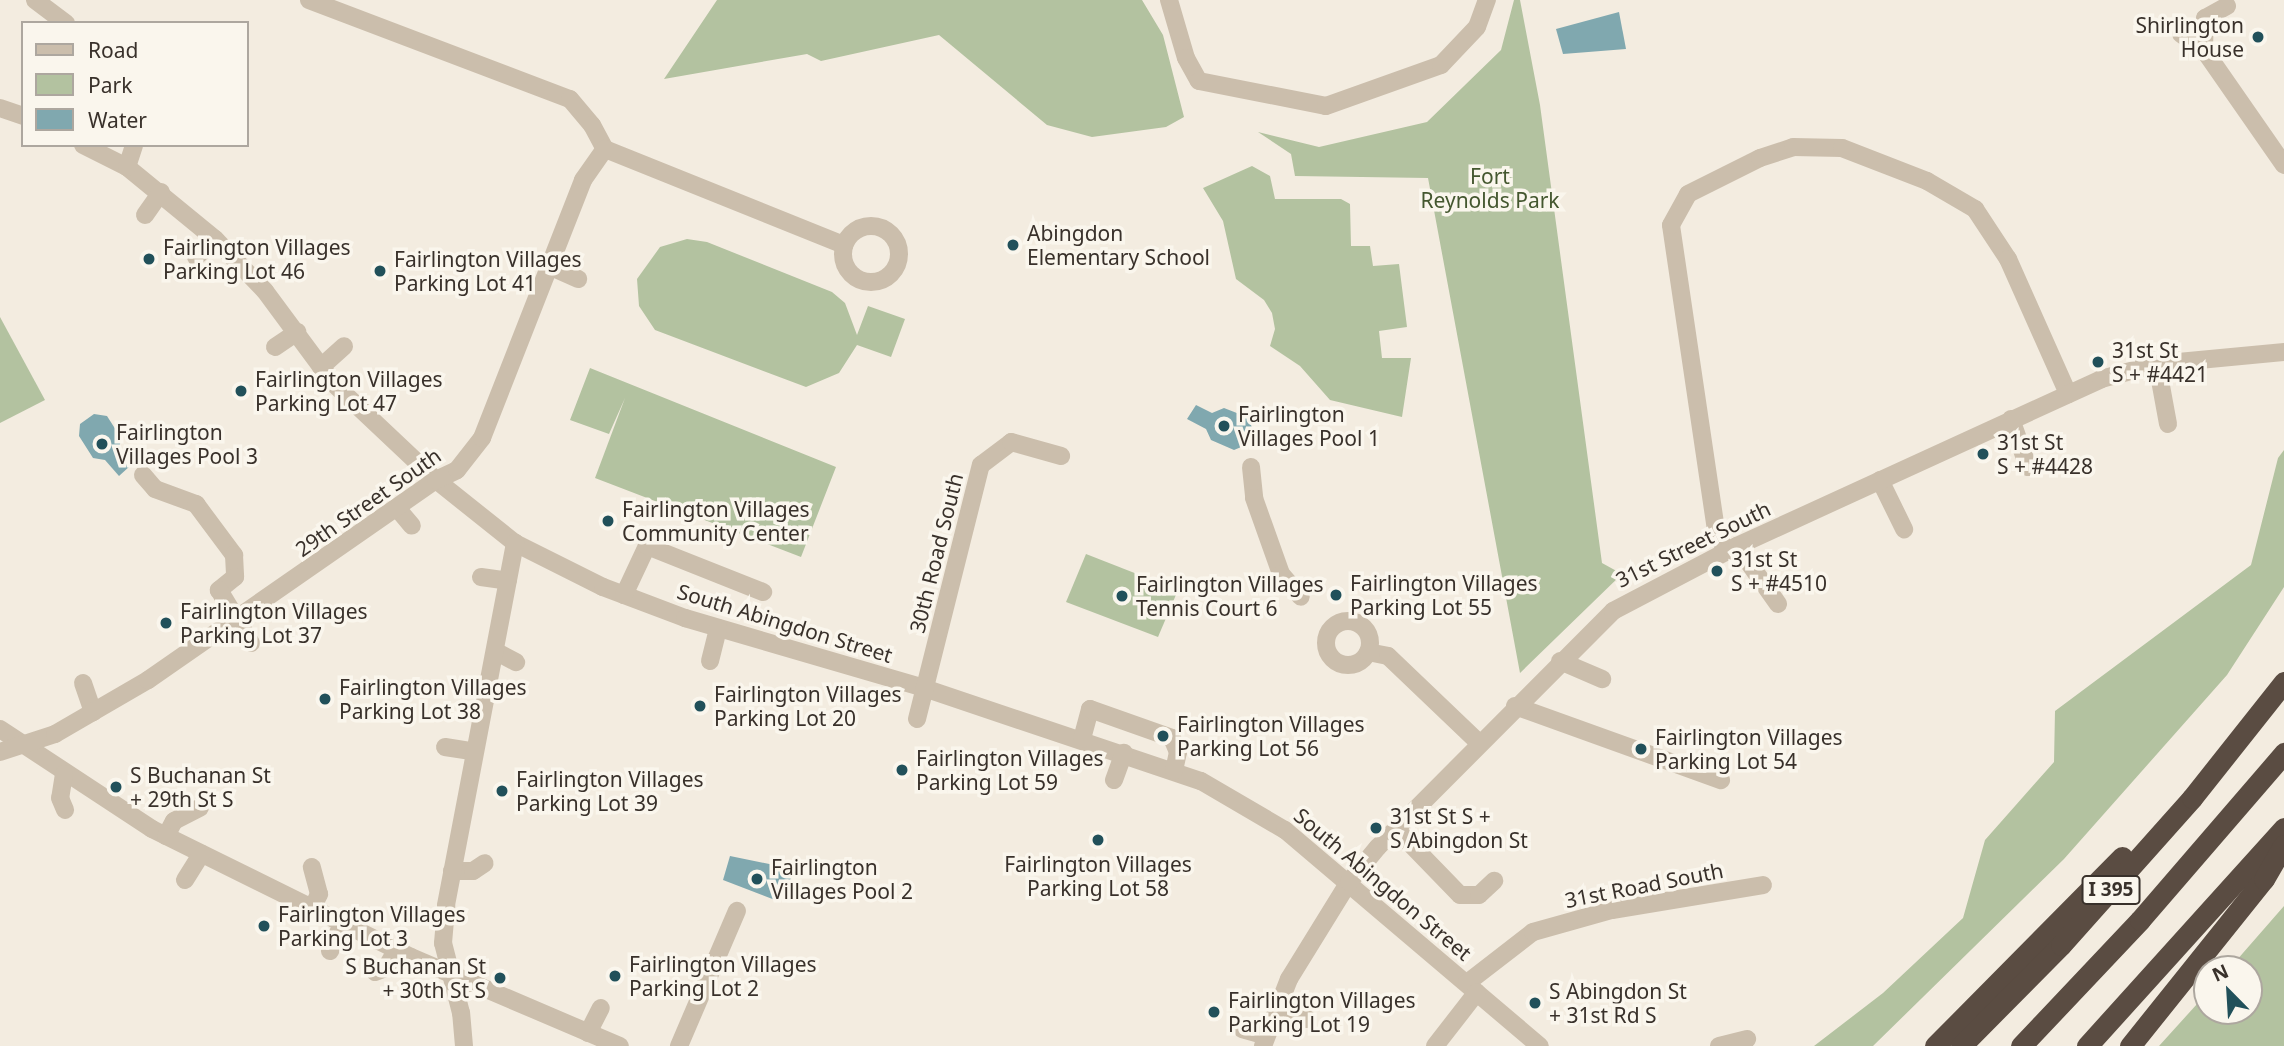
<!DOCTYPE html>
<style>
body{margin:0}
#map{position:relative;width:2284px;height:1046px;overflow:hidden;background:#f3ece0;font-family:"Noto Sans",sans-serif}
div>[style]{position:absolute}
[style*='--x']{left:calc(var(--x)*1px);top:calc(var(--y)*1px);width:calc(var(--w)*1px);rotate:calc(var(--a)*1deg)}
.green>*{inset:0;background:#b3c2a0}
.water>*{inset:0;background:#80a8af}
.minor>*{height:18px;margin:-9px;padding:0 9px;transform-origin:9px;border-radius:9px;background:#cbbeac}
.minor>.ring{margin:-9px;padding:0;box-sizing:content-box;background:none;border:18px solid #cbbeac;border-radius:50%}
.highway>*{height:21px;margin:-10.5px;padding:0 10.5px;transform-origin:10.5px;border-radius:10.5px;background:#5a4c42}
.dots>*{width:19px;height:19px;translate:-50% -50%;box-sizing:border-box;border:4px solid #faf6ed;border-radius:50%}
span{translate:-50% -50%;white-space:nowrap;text-align:center;line-height:1.15;-webkit-text-stroke:7px #faf6ed;paint-order:stroke}
.shield-label span{padding:2px 5px;background:#faf6ed;border:2px solid;border-radius:5px;-webkit-text-stroke-width:0}
.shield-label{font-size:19px;color:#39312b;font-weight:700}
.poi-label{font-size:21px;color:#39312b}
.right{translate:-100% -50%;text-align:right}
.left{translate:0 -50%;text-align:left}
.park-label{font-size:21px;color:#44572f}
.street-label{font-size:21px;color:#39312b}
.legend{position:absolute;left:21px;top:21px;width:228px;height:126px;box-sizing:border-box;background:#faf6ed;border:2px solid #ada79f;margin:0;padding:9px 12px;list-style:none;font-size:21px;color:#39312b}
.legend li{display:flex;align-items:center;gap:14px;height:35px}
.legend b{width:35px;border:2px solid #ada79f}
.north{position:absolute;left:2193px;top:955px;width:70px;height:70px;box-sizing:border-box;background:#faf6ed;border:2px solid #ada79f;border-radius:50%;rotate:336deg;font-size:19px;font-weight:700;line-height:28px;text-align:center;color:#39312b}
.north::after{content:'';display:block;margin:auto;width:24px;height:32px;background:#21505a;clip-path:polygon(50% 0,100% 100%,50% 72%,0 100%)}
</style>
<div id="map">
<div class="green">
<i style="clip-path:polygon(717px 0,1142px 0,1163px 35px,1184px 117px,1166px 127px,1092px 137px,1047px 125px,939px 35px,821px 61px,807px 54px,664px 79px)"></i>
<i style="clip-path:polygon(1514px 0,1520px 0,1540px 105px,1602px 563px,1622px 574px,1520px 673px,1428px 178px,1295px 176px,1291px 154px,1258px 132px,1319px 147px,1427px 122px,1501px 50px)"></i>
<i style="clip-path:polygon(1252px 166px,1270px 176px,1275px 199px,1341px 199px,1350px 204px,1351px 246px,1370px 246px,1373px 266px,1399px 264px,1407px 327px,1379px 331px,1382px 358px,1411px 358px,1402px 417px,1330px 400px,1300px 366px,1270px 346px,1275px 329px,1272px 313px,1264px 300px,1236px 279px,1223px 221px,1203px 188px)"></i>
<i style="clip-path:polygon(687px 239px,707px 242px,832px 292px,845px 303px,857px 335px,868px 306px,905px 319px,891px 357px,857px 345px,839px 373px,806px 387px,655px 330px,639px 306px,637px 279px,660px 247px)"></i>
<i style="clip-path:polygon(0 317px,45px 400px,0 423px)"></i>
<i style="clip-path:polygon(590px 368px,836px 467px,801px 557px,595px 478px,625px 398px,609px 434px,570px 420px)"></i>
<i style="clip-path:polygon(2284px 450px,2284px 587px,2227px 675px,2064px 859px,1873px 1046px,1814px 1046px,1883px 993px,1963px 918px,1985px 840px,2054px 762px,2055px 711px,2251px 565px,2278px 458px)"></i>
<i style="clip-path:polygon(1086px 554px,1178px 590px,1158px 637px,1066px 602px)"></i>
<i style="clip-path:polygon(2284px 906px,2284px 1046px,2159px 1046px,2207px 993px,2207px 1011px,2249px 1011px,2249px 969px,2229px 969px)"></i>
</div>
<div class="water">
<i style="clip-path:polygon(1619px 12px,1626px 49px,1563px 54px,1556px 29px)"></i>
<i style="clip-path:polygon(1196px 405px,1212px 413px,1224px 408px,1247px 417px,1253px 429px,1246px 445px,1234px 450px,1211px 440px,1206px 429px,1187px 419px)"></i>
<i style="clip-path:polygon(94px 414px,107px 416px,121px 438px,119px 450px,130px 466px,119px 476px,105px 460px,93px 458px,79px 436px,80px 424px)"></i>
<i style="clip-path:polygon(730px 856px,784px 867px,791px 877px,787px 895px,775px 900px,723px 880px)"></i>
</div>
<div class="minor">
<i style="--x:35;--y:0;--w:39;--a:37"></i>
<i style="--x:309;--y:0;--w:279;--a:20.8"></i>
<i style="--x:570;--y:99;--w:34;--a:50"></i>
<i style="--x:592;--y:125;--w:27;--a:62"></i>
<i style="--x:1169;--y:0;--w:60;--a:73.7"></i>
<i style="--x:1186;--y:58;--w:26;--a:61"></i>
<i style="--x:1199;--y:81;--w:129;--a:11.1"></i>
<i style="--x:1326;--y:106;--w:122;--a:-19.6"></i>
<i style="--x:1441;--y:65;--w:52;--a:-46.5"></i>
<i style="--x:1477;--y:27;--w:29;--a:-70"></i>
<i style="--x:2227;--y:6;--w:25;--a:151"></i>
<i style="--x:2205;--y:18;--w:32;--a:92"></i>
<i style="--x:2204;--y:50;--w:140;--a:55.2"></i>
<i style="--x:2181;--y:34;--w:28;--a:35"></i>
<i style="--x:0;--y:108;--w:24;--a:19"></i>
<i style="--x:83;--y:145;--w:49;--a:26.6"></i>
<i style="--x:127;--y:167;--w:114;--a:39.3"></i>
<i style="--x:215;--y:239;--w:72;--a:46.1"></i>
<i style="--x:265;--y:291;--w:114;--a:53.5"></i>
<i style="--x:333;--y:383;--w:141;--a:43.3"></i>
<i style="--x:436;--y:480;--w:101;--a:38.6"></i>
<i style="--x:515;--y:543;--w:98;--a:26.6"></i>
<i style="--x:603;--y:587;--w:88;--a:20.7"></i>
<i style="--x:685;--y:618;--w:249;--a:16.3"></i>
<i style="--x:924;--y:688;--w:292;--a:18.6"></i>
<i style="--x:1201;--y:781;--w:97;--a:30.3"></i>
<i style="--x:1285;--y:830;--w:334;--a:40.3"></i>
<i style="--x:605;--y:149;--w:258;--a:21.9"></i>
<i style="--x:127;--y:167;--w:23;--a:-72"></i>
<i style="--x:145;--y:215;--w:28;--a:-55"></i>
<i class="ring" style="left:843px;top:226px;width:38px;height:38px"></i>
<i style="--x:196;--y:257;--w:26;--a:-43"></i>
<i style="--x:549;--y:266;--w:32;--a:24"></i>
<i style="--x:275;--y:347;--w:27;--a:-34"></i>
<i style="--x:2157;--y:364;--w:61;--a:79.6"></i>
<i style="--x:321;--y:367;--w:31;--a:-42"></i>
<i style="--x:2011;--y:419;--w:51;--a:70.5"></i>
<i style="--x:1251;--y:467;--w:31;--a:84"></i>
<i style="--x:1254;--y:498;--w:81;--a:70.4"></i>
<i style="--x:1281;--y:574;--w:30;--a:49"></i>
<i style="--x:143;--y:475;--w:18;--a:49"></i>
<i style="--x:155;--y:489;--w:44;--a:20.1"></i>
<i style="--x:196;--y:504;--w:64;--a:53.3"></i>
<i style="--x:234;--y:555;--w:22;--a:87"></i>
<i style="--x:235;--y:577;--w:21;--a:141"></i>
<i style="--x:219;--y:590;--w:62;--a:58.9"></i>
<i style="--x:1880;--y:480;--w:55;--a:63.9"></i>
<i style="--x:397;--y:508;--w:23;--a:50"></i>
<i style="--x:1737;--y:546;--w:71;--a:54.7"></i>
<i style="--x:1726;--y:552;--w:24;--a:-114"></i>
<i style="--x:1716;--y:530;--w:308;--a:-98.4"></i>
<i style="--x:1671;--y:225;--w:35;--a:-61"></i>
<i style="--x:1688;--y:194;--w:80;--a:-26.6"></i>
<i style="--x:1760;--y:158;--w:35;--a:-18"></i>
<i style="--x:1793;--y:147;--w:49;--a:1.2"></i>
<i style="--x:1842;--y:148;--w:91;--a:21.2"></i>
<i style="--x:1927;--y:181;--w:56;--a:30.3"></i>
<i style="--x:1975;--y:209;--w:60;--a:56.6"></i>
<i style="--x:2008;--y:259;--w:148;--a:66"></i>
<i style="--x:481;--y:577;--w:27;--a:8"></i>
<i style="--x:624;--y:595;--w:54;--a:-64.9"></i>
<i style="--x:647;--y:546;--w:125;--a:21.6"></i>
<i class="ring" style="left:1326px;top:621px;width:26px;height:26px"></i>
<i style="--x:495;--y:651;--w:24;--a:28"></i>
<i style="--x:1368;--y:652;--w:20;--a:11"></i>
<i style="--x:1388;--y:656;--w:126;--a:43.7"></i>
<i style="--x:710;--y:661;--w:34;--a:-76"></i>
<i style="--x:1560;--y:661;--w:46;--a:23.2"></i>
<i style="--x:83;--y:683;--w:31;--a:71"></i>
<i style="--x:1515;--y:706;--w:219;--a:19.8"></i>
<i style="--x:917;--y:719;--w:262;--a:-75.9"></i>
<i style="--x:981;--y:465;--w:38;--a:-37"></i>
<i style="--x:1011;--y:442;--w:52;--a:15.6"></i>
<i style="--x:0;--y:729;--w:182;--a:33.3"></i>
<i style="--x:152;--y:829;--w:289;--a:26.3"></i>
<i style="--x:411;--y:957;--w:227;--a:23.1"></i>
<i style="--x:1082;--y:739;--w:31;--a:-75"></i>
<i style="--x:1090;--y:709;--w:87;--a:19.5"></i>
<i style="--x:1172;--y:738;--w:15;--a:67"></i>
<i style="--x:1178;--y:752;--w:19;--a:102"></i>
<i style="--x:445;--y:747;--w:30;--a:9"></i>
<i style="--x:0;--y:752;--w:58;--a:-18.1"></i>
<i style="--x:55;--y:734;--w:108;--a:-30.1"></i>
<i style="--x:148;--y:680;--w:351;--a:-34.8"></i>
<i style="--x:436;--y:480;--w:23;--a:-25"></i>
<i style="--x:457;--y:470;--w:41;--a:-52"></i>
<i style="--x:482;--y:438;--w:277;--a:-68.6"></i>
<i style="--x:583;--y:180;--w:38;--a:-55"></i>
<i style="--x:64;--y:774;--w:24;--a:99"></i>
<i style="--x:60;--y:798;--w:13;--a:67"></i>
<i style="--x:1114;--y:780;--w:29;--a:-70"></i>
<i style="--x:1396;--y:829;--w:92;--a:45.9"></i>
<i style="--x:1460;--y:895;--w:19;--a:0"></i>
<i style="--x:1479;--y:895;--w:21;--a:-43"></i>
<i style="--x:166;--y:836;--w:17;--a:-62"></i>
<i style="--x:174;--y:821;--w:29;--a:-27"></i>
<i style="--x:452;--y:871;--w:21;--a:0"></i>
<i style="--x:473;--y:871;--w:14;--a:-34"></i>
<i style="--x:185;--y:880;--w:31;--a:-58"></i>
<i style="--x:311;--y:910;--w:18;--a:-63"></i>
<i style="--x:319;--y:894;--w:28;--a:-105"></i>
<i style="--x:330;--y:951;--w:30;--a:-66"></i>
<i style="--x:375;--y:972;--w:12;--a:-20"></i>
<i style="--x:386;--y:968;--w:22;--a:-60"></i>
<i style="--x:1467;--y:983;--w:83;--a:-37.7"></i>
<i style="--x:1533;--y:932;--w:82;--a:-15.6"></i>
<i style="--x:1612;--y:910;--w:153;--a:-9.4"></i>
<i style="--x:1277;--y:1008;--w:32;--a:20"></i>
<i style="--x:1242;--y:1029;--w:25;--a:16"></i>
<i style="--x:588;--y:1033;--w:28;--a:-63"></i>
<i style="--x:464;--y:1046;--w:33;--a:-95"></i>
<i style="--x:461;--y:1013;--w:72;--a:-104.4"></i>
<i style="--x:443;--y:943;--w:38;--a:-85"></i>
<i style="--x:446;--y:905;--w:369;--a:-79.2"></i>
<i style="--x:679;--y:1046;--w:147;--a:-66.8"></i>
<i style="--x:1263;--y:1046;--w:72;--a:-68.8"></i>
<i style="--x:1289;--y:979;--w:114;--a:-58.3"></i>
<i style="--x:1349;--y:882;--w:45;--a:-50.4"></i>
<i style="--x:1378;--y:847;--w:333;--a:-45.1"></i>
<i style="--x:1613;--y:611;--w:140;--a:-27.7"></i>
<i style="--x:1737;--y:546;--w:400;--a:-24.6"></i>
<i style="--x:2101;--y:379;--w:58;--a:-15"></i>
<i style="--x:2157;--y:364;--w:128;--a:-5.4"></i>
<i style="--x:1435;--y:1046;--w:68;--a:-52.1"></i>
<i style="--x:1719;--y:1046;--w:29;--a:-14"></i>
</div>
<div class="highway">
<i style="--x:1935;--y:1046;--w:266;--a:-45.3"></i>
<i style="--x:1961;--y:1046;--w:142;--a:-45.3"></i>
<i style="--x:2061;--y:945;--w:197;--a:-48.3"></i>
<i style="--x:2192;--y:798;--w:148;--a:-51.6"></i>
<i style="--x:2021;--y:1046;--w:173;--a:-46.6"></i>
<i style="--x:2140;--y:920;--w:221;--a:-49.2"></i>
<i style="--x:2087;--y:1046;--w:294;--a:-47.9"></i>
<i style="--x:2130;--y:1046;--w:214;--a:-51.3"></i>
<i style="--x:2264;--y:879;--w:39;--a:-60"></i>
</div>
<div class="dots">
<i style="left:2258px;top:37px;background:#21505a"></i>
<i style="left:1013px;top:245px;background:#21505a"></i>
<i style="left:149px;top:259px;background:#21505a"></i>
<i style="left:380px;top:271px;background:#21505a"></i>
<i style="left:2098px;top:362px;background:#21505a"></i>
<i style="left:241px;top:391px;background:#21505a"></i>
<i style="left:1224px;top:426px;background:#21505a"></i>
<i style="left:102px;top:444px;background:#21505a"></i>
<i style="left:1983px;top:454px;background:#21505a"></i>
<i style="left:608px;top:521px;background:#21505a"></i>
<i style="left:1717px;top:571px;background:#21505a"></i>
<i style="left:1336px;top:595px;background:#21505a"></i>
<i style="left:1122px;top:596px;background:#21505a"></i>
<i style="left:166px;top:623px;background:#21505a"></i>
<i style="left:325px;top:699px;background:#21505a"></i>
<i style="left:700px;top:706px;background:#21505a"></i>
<i style="left:1163px;top:736px;background:#21505a"></i>
<i style="left:1641px;top:749px;background:#21505a"></i>
<i style="left:902px;top:770px;background:#21505a"></i>
<i style="left:116px;top:787px;background:#21505a"></i>
<i style="left:502px;top:791px;background:#21505a"></i>
<i style="left:1376px;top:828px;background:#21505a"></i>
<i style="left:1098px;top:840px;background:#21505a"></i>
<i style="left:757px;top:879px;background:#21505a"></i>
<i style="left:264px;top:926px;background:#21505a"></i>
<i style="left:615px;top:976px;background:#21505a"></i>
<i style="left:500px;top:978px;background:#21505a"></i>
<i style="left:1535px;top:1003px;background:#21505a"></i>
<i style="left:1214px;top:1012px;background:#21505a"></i>
</div>
<div class="shield-label">
<span style="left:2111px;top:890px">I 395</span>
</div>
<div class="poi-label">
<span class="right" style="left:2244px;top:37px">Shirlington<br>House</span>
<span class="left" style="left:1027px;top:245px">Abingdon<br>Elementary School</span>
<span class="left" style="left:163px;top:259px">Fairlington Villages<br>Parking Lot 46</span>
<span class="left" style="left:394px;top:271px">Fairlington Villages<br>Parking Lot 41</span>
<span class="left" style="left:2112px;top:362px">31st St<br>S + #4421</span>
<span class="left" style="left:255px;top:391px">Fairlington Villages<br>Parking Lot 47</span>
<span class="left" style="left:1238px;top:426px">Fairlington<br>Villages Pool 1</span>
<span class="left" style="left:116px;top:444px">Fairlington<br>Villages Pool 3</span>
<span class="left" style="left:1997px;top:454px">31st St<br>S + #4428</span>
<span class="left" style="left:622px;top:521px">Fairlington Villages<br>Community Center</span>
<span class="left" style="left:1731px;top:571px">31st St<br>S + #4510</span>
<span class="left" style="left:1350px;top:595px">Fairlington Villages<br>Parking Lot 55</span>
<span class="left" style="left:1136px;top:596px">Fairlington Villages<br>Tennis Court 6</span>
<span class="left" style="left:180px;top:623px">Fairlington Villages<br>Parking Lot 37</span>
<span class="left" style="left:339px;top:699px">Fairlington Villages<br>Parking Lot 38</span>
<span class="left" style="left:714px;top:706px">Fairlington Villages<br>Parking Lot 20</span>
<span class="left" style="left:1177px;top:736px">Fairlington Villages<br>Parking Lot 56</span>
<span class="left" style="left:1655px;top:749px">Fairlington Villages<br>Parking Lot 54</span>
<span class="left" style="left:916px;top:770px">Fairlington Villages<br>Parking Lot 59</span>
<span class="left" style="left:130px;top:787px">S Buchanan St<br>+ 29th St S</span>
<span class="left" style="left:516px;top:791px">Fairlington Villages<br>Parking Lot 39</span>
<span class="left" style="left:1390px;top:828px">31st St S +<br>S Abingdon St</span>
<span style="left:1098px;top:876px">Fairlington Villages<br>Parking Lot 58</span>
<span class="left" style="left:771px;top:879px">Fairlington<br>Villages Pool 2</span>
<span class="left" style="left:278px;top:926px">Fairlington Villages<br>Parking Lot 3</span>
<span class="left" style="left:629px;top:976px">Fairlington Villages<br>Parking Lot 2</span>
<span class="right" style="left:486px;top:978px">S Buchanan St<br>+ 30th St S</span>
<span class="left" style="left:1549px;top:1003px">S Abingdon St<br>+ 31st Rd S</span>
<span class="left" style="left:1228px;top:1012px">Fairlington Villages<br>Parking Lot 19</span>
</div>
<div class="park-label">
<span style="left:1490px;top:188px">Fort<br>Reynolds Park</span>
</div>
<div class="street-label">
<span style="left:368px;top:502px;rotate:-35deg">29th Street South</span>
<span style="left:1693px;top:544px;rotate:-26deg">31st Street South</span>
<span style="left:936px;top:553px;rotate:-76deg">30th Road South</span>
<span style="left:785px;top:623px;rotate:17deg">South Abingdon Street</span>
<span style="left:1383px;top:884px;rotate:40deg">South Abingdon Street</span>
<span style="left:1644px;top:885px;rotate:-11deg">31st Road South</span>
</div>
<ul class="legend">
<li><b style="height:9px;background:#cbbeac"></b>Road</li>
<li><b style="height:19px;background:#b3c2a0"></b>Park</li>
<li><b style="height:19px;background:#80a8af"></b>Water</li>
</ul>
<div class="north">N</div>
</div>
